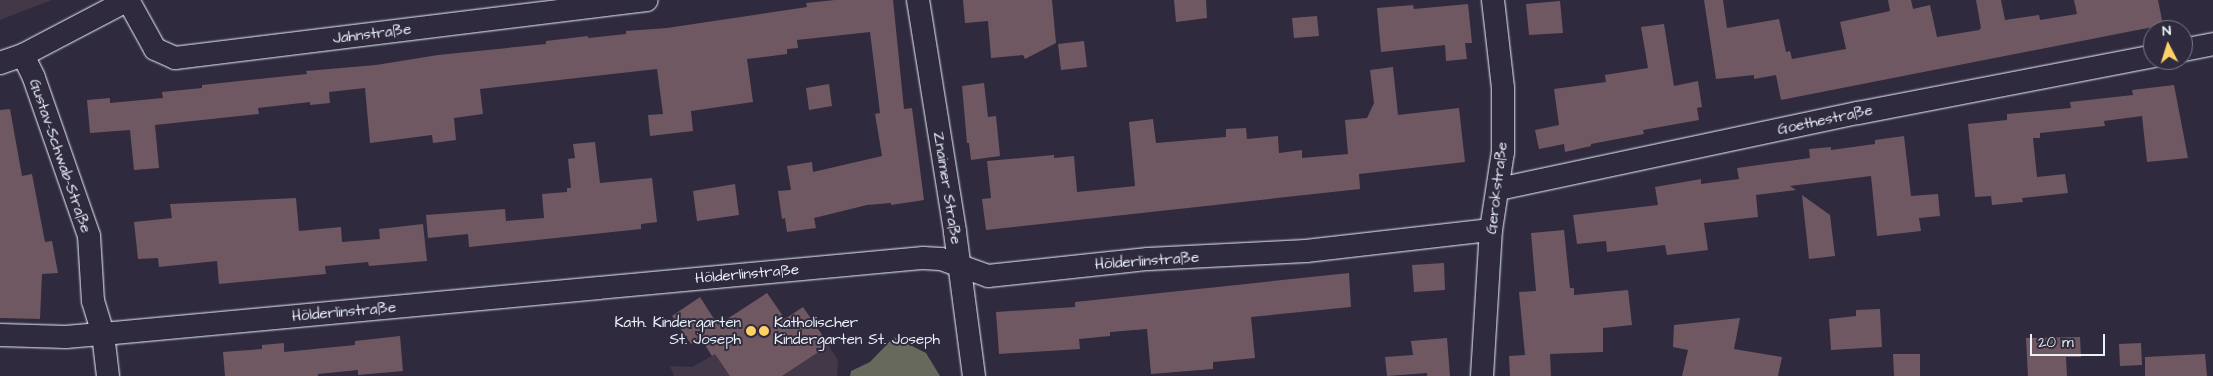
<!DOCTYPE html>
<meta charset="utf-8">
<style>
body{margin:0}
#map{position:relative;width:2213px;height:376px;overflow:hidden;background:#2f2a3d;font-family:"Architects Daughter",sans-serif}
div>[style]{position:absolute}
[style*='--x']{left:calc(var(--x)*1px);top:calc(var(--y)*1px);width:calc(var(--w)*1px);rotate:calc(var(--a)*1deg)}
.built>*{inset:0;background:#423848}
.green>*{inset:0;background:#66695b}
.building>*{inset:0;background:#705862}
.roads{filter:drop-shadow(0 0 1px #e8f1f8) drop-shadow(0 0 1px #e8f1f8)}
.street>*{height:22px;margin:-11px;padding:0 11px;transform-origin:11px;border-radius:11px;background:#2f2a3d}
.dots>*{width:14px;height:14px;translate:-50% -50%;box-sizing:border-box;border:2px solid #2f2a3d;border-radius:50%}
span{translate:-50% -50%;white-space:nowrap;text-align:center;line-height:1.15;-webkit-text-stroke:4px #2f2a3d;paint-order:stroke}
.street-label{font-size:15px;color:#e8f1f8}
.poi-label{font-size:15px;color:#e8f1f8}
.right{translate:-100% -50%;text-align:right}
.left{translate:0 -50%;text-align:left}
.north{position:absolute;left:2143px;top:20px;width:50px;height:50px;box-sizing:border-box;background:#2f2a3d;border:1px solid #797a88;border-radius:50%;rotate:355deg;font-size:14px;font-weight:700;line-height:20px;text-align:center;color:#e8f1f8}
.north::after{content:'';display:block;margin:auto;width:18px;height:22px;background:#ffd166;clip-path:polygon(50% 0,100% 100%,50% 72%,0 100%)}
.scale{position:absolute;left:2030px;top:334px;width:75px;height:22px;box-sizing:border-box;border:2px solid #e8f1f8;border-top:0;padding-left:6px;font-size:15px;line-height:18px;white-space:nowrap;color:#e8f1f8;-webkit-text-stroke:4px #2f2a3d;paint-order:stroke}
</style>
<div id="map">
<div class="built">
<i style="clip-path:polygon(0 0,52px 0,0 20px)"></i>
<i style="clip-path:polygon(767px 293px,785px 319px,803px 307px,838px 360px,837px 376px,674px 376px,670px 366px,692px 367px,712px 356px,700px 337px)"></i>
</div>
<div class="green">
<i style="clip-path:polygon(894px 337px,926px 353px,940px 376px,850px 376px,851px 371px,870px 362px)"></i>
</div>
<div class="building">
<i style="clip-path:polygon(835px 0,893px 0,904px 109px,912px 108px,924px 200px,891px 205px,891px 203px,867px 205px,814px 218px,816px 228px,787px 232px,785px 218px,782px 219px,778px 191px,791px 190px,787px 166px,812px 162px,813px 172px,882px 156px,875px 114px,880px 113px,870px 32px,797px 40px,798px 48px,787px 49px,787px 54px,747px 59px,753px 102px,691px 111px,693px 131px,650px 136px,648px 115px,663px 114px,657px 69px,480px 89px,483px 114px,454px 118px,456px 140px,433px 143px,432px 135px,370px 143px,365px 88px,329px 92px,330px 103px,310px 105px,310px 102px,258px 108px,259px 114px,155px 125px,159px 168px,134px 170px,130px 130px,90px 133px,87px 100px,110px 98px,110px 103px,163px 98px,162px 92px,202px 88px,202px 85px,307px 74px,306px 71px,376px 65px,438px 55px,546px 44px,546px 41px,588px 36px,588px 38px,626px 34px,626px 31px,667px 28px,807px 7px,806px 3px)"></i>
<i style="clip-path:polygon(963px 0,1052px 0,1056px 43px,1025px 59px,1023px 55px,991px 58px,988px 21px,965px 23px)"></i>
<i style="clip-path:polygon(1174px 0,1206px 0,1207px 18px,1176px 22px)"></i>
<i style="clip-path:polygon(1704px 0,1723px 0,1727px 28px,1779px 19px,1786px 52px,1790px 51px,1792px 59px,1846px 49px,1840px 22px,1890px 11px,1888px 0,1911px 0,1913px 9px,1930px 5px,1937px 37px,1979px 30px,1981px 28px,1976px 0,2001px 0,2005px 20px,2039px 15px,2040px 20px,2077px 14px,2074px 0,2158px 0,2163px 25px,1781px 100px,1776px 75px,1754px 79px,1754px 75px,1716px 79px)"></i>
<i style="clip-path:polygon(1560px 1px,1563px 33px,1529px 35px,1526px 4px)"></i>
<i style="clip-path:polygon(1468px 4px,1472px 43px,1465px 43px,1467px 59px,1446px 61px,1445px 45px,1381px 52px,1377px 8px,1413px 5px,1414px 9px)"></i>
<i style="clip-path:polygon(1317px 16px,1319px 36px,1294px 38px,1292px 18px)"></i>
<i style="clip-path:polygon(1664px 24px,1674px 86px,1698px 81px,1702px 107px,1697px 108px,1699px 120px,1643px 130px,1644px 134px,1591px 144px,1591px 146px,1565px 152px,1564px 144px,1539px 149px,1535px 130px,1559px 125px,1554px 89px,1606px 82px,1605px 75px,1648px 68px,1641px 27px)"></i>
<i style="clip-path:polygon(1084px 41px,1087px 67px,1061px 70px,1058px 44px)"></i>
<i style="clip-path:polygon(1393px 67px,1398px 115px,1459px 108px,1465px 162px,1359px 174px,1360px 189px,986px 230px,982px 199px,991px 198px,987px 161px,1054px 155px,1054px 158px,1074px 156px,1077px 192px,1135px 186px,1129px 122px,1153px 119px,1156px 143px,1226px 137px,1226px 129px,1246px 128px,1247px 139px,1278px 136px,1279px 153px,1302px 150px,1302px 158px,1348px 154px,1345px 120px,1367px 118px,1374px 103px,1370px 70px)"></i>
<i style="clip-path:polygon(984px 83px,988px 117px,996px 116px,1000px 156px,971px 160px,969px 143px,967px 143px,962px 86px)"></i>
<i style="clip-path:polygon(829px 84px,832px 106px,809px 110px,806px 88px)"></i>
<i style="clip-path:polygon(2174px 85px,2188px 158px,2147px 162px,2142px 116px,2104px 121px,2105px 126px,2040px 133px,2040px 138px,2033px 138px,2037px 177px,2065px 174px,2068px 193px,2022px 198px,2023px 202px,1992px 205px,1991px 196px,1975px 197px,1968px 124px,2007px 120px,2007px 114px,2071px 108px,2070px 102px,2133px 95px,2132px 90px)"></i>
<i style="clip-path:polygon(10px 109px,22px 176px,32px 174px,45px 242px,52px 241px,58px 273px,42px 274px,40px 319px,0 318px,0 110px)"></i>
<i style="clip-path:polygon(1904px 136px,1911px 196px,1938px 194px,1940px 216px,1919px 218px,1921px 231px,1877px 236px,1871px 176px,1790px 186px,1796px 190px,1756px 195px,1758px 217px,1704px 223px,1708px 250px,1667px 255px,1665px 245px,1607px 252px,1606px 241px,1577px 244px,1573px 215px,1658px 205px,1655px 187px,1701px 179px,1701px 184px,1739px 179px,1737px 168px,1810px 158px,1809px 149px,1831px 147px,1831px 150px,1875px 144px,1875px 140px)"></i>
<i style="clip-path:polygon(595px 142px,600px 183px,652px 178px,657px 222px,641px 224px,641px 229px,469px 247px,468px 234px,428px 238px,426px 215px,505px 209px,506px 221px,544px 218px,542px 194px,567px 192px,567px 188px,571px 188px,568px 159px,575px 158px,573px 144px)"></i>
<i style="clip-path:polygon(735px 184px,739px 215px,697px 221px,693px 191px)"></i>
<i style="clip-path:polygon(1802px 195px,1830px 215px,1835px 256px,1809px 259px)"></i>
<i style="clip-path:polygon(296px 198px,299px 231px,341px 227px,342px 242px,380px 239px,379px 229px,423px 224px,427px 261px,369px 266px,368px 262px,325px 266px,326px 274px,219px 284px,217px 261px,159px 267px,158px 258px,138px 259px,134px 222px,172px 218px,170px 204px)"></i>
<i style="clip-path:polygon(1564px 230px,1570px 288px,1574px 288px,1574px 295px,1628px 290px,1632px 325px,1603px 328px,1603px 352px,1550px 354px,1551px 376px,1510px 376px,1509px 356px,1525px 355px,1519px 292px,1536px 291px,1531px 233px)"></i>
<i style="clip-path:polygon(1444px 263px,1445px 290px,1414px 292px,1412px 265px)"></i>
<i style="clip-path:polygon(1349px 273px,1351px 307px,1251px 317px,1255px 358px,1213px 362px,1213px 369px,1151px 374px,1147px 329px,1110px 332px,1110px 336px,1079px 339px,1080px 349px,999px 354px,996px 312px,1075px 307px,1075px 302px)"></i>
<i style="clip-path:polygon(767px 293px,785px 319px,803px 307px,829px 345px,782px 376px,730px 376px,715px 354px,712px 356px,700px 337px,691px 344px,672px 316px,700px 297px,718px 325px)"></i>
<i style="clip-path:polygon(1880px 309px,1882px 347px,1831px 350px,1829px 319px,1856px 316px,1856px 310px)"></i>
<i style="clip-path:polygon(1740px 318px,1734px 349px,1782px 357px,1778px 376px,1682px 376px,1688px 350px,1673px 347px,1674px 325px)"></i>
<i style="clip-path:polygon(400px 336px,403px 371px,358px 375px,358px 370px,318px 374px,318px 376px,225px 376px,223px 352px,262px 349px,262px 345px,284px 343px,284px 352px,355px 345px,355px 341px)"></i>
<i style="clip-path:polygon(2080px 337px,2081px 357px,2066px 357px,2067px 376px,2028px 376px,2026px 338px)"></i>
<i style="clip-path:polygon(1447px 338px,1450px 376px,1427px 376px,1427px 373px,1387px 376px,1385px 357px,1413px 355px,1411px 341px)"></i>
<i style="clip-path:polygon(2141px 343px,2142px 365px,2120px 366px,2119px 344px)"></i>
<i style="clip-path:polygon(1893px 354px,1920px 354px,1920px 376px,1894px 376px)"></i>
<i style="clip-path:polygon(2205px 354px,2207px 376px,2145px 376px,2145px 357px)"></i>
</div>
<div class="roads">
<div class="street">
<i style="--x:128;--y:0;--w:56;--a:61.1"></i>
<i style="--x:155;--y:49;--w:22;--a:24"></i>
<i style="--x:175;--y:58;--w:475;--a:-7"></i>
<i style="--x:918;--y:0;--w:235;--a:80.9"></i>
<i style="--x:955;--y:232;--w:145;--a:82.5"></i>
<i style="--x:2183;--y:50;--w:31;--a:-11"></i>
<i style="--x:23;--y:55;--w:25;--a:64"></i>
<i style="--x:34;--y:78;--w:167;--a:70.8"></i>
<i style="--x:89;--y:236;--w:65;--a:86.5"></i>
<i style="--x:93;--y:301;--w:34;--a:73"></i>
<i style="--x:103;--y:334;--w:42;--a:83.2"></i>
<i style="--x:0;--y:63;--w:24;--a:-19"></i>
<i style="--x:23;--y:55;--w:119;--a:-27.6"></i>
<i style="--x:1499;--y:189;--w:367;--a:-12"></i>
<i style="--x:1858;--y:113;--w:300;--a:-10.9"></i>
<i style="--x:0;--y:335;--w:66;--a:1.7"></i>
<i style="--x:66;--y:337;--w:37;--a:-5"></i>
<i style="--x:103;--y:334;--w:824;--a:-5.3"></i>
<i style="--x:923;--y:258;--w:18;--a:3"></i>
<i style="--x:941;--y:259;--w:50;--a:19.9"></i>
<i style="--x:988;--y:276;--w:161;--a:-6.1"></i>
<i style="--x:1148;--y:259;--w:158;--a:-2.9"></i>
<i style="--x:1306;--y:251;--w:186;--a:-6.5"></i>
<i style="--x:1482;--y:376;--w:146;--a:-86.5"></i>
<i style="--x:1491;--y:230;--w:79;--a:-81.3"></i>
<i style="--x:1503;--y:152;--w:64;--a:-90"></i>
<i style="--x:1503;--y:88;--w:89;--a:-96.5"></i>
</div>
</div>
<div class="dots">
<i style="left:751px;top:331px;background:#ffd166"></i>
<i style="left:764px;top:331px;background:#ffd166"></i>
</div>
<div class="street-label">
<span style="left:372px;top:34px;rotate:-7deg">Jahnstraße</span>
<span style="left:1825px;top:120px;rotate:-12deg">Goethestraße</span>
<span style="left:60px;top:156px;rotate:71deg">Gustav-Schwab-Straße</span>
<span style="left:947px;top:188px;rotate:81deg">Znaimer Straße</span>
<span style="left:1497px;top:188px;rotate:-83deg">Gerokstraße</span>
<span style="left:1147px;top:261px;rotate:-4deg">Hölderlinstraße</span>
<span style="left:747px;top:274px;rotate:-5deg">Hölderlinstraße</span>
<span style="left:344px;top:312px;rotate:-5deg">Hölderlinstraße</span>
</div>
<div class="poi-label">
<span class="right" style="left:741px;top:331px">Kath. Kindergarten<br>St. Joseph</span>
<span class="left" style="left:774px;top:331px">Katholischer<br>Kindergarten St. Joseph</span>
</div>
<div class="north">N</div>
<div class="scale">20 m</div>
</div>
